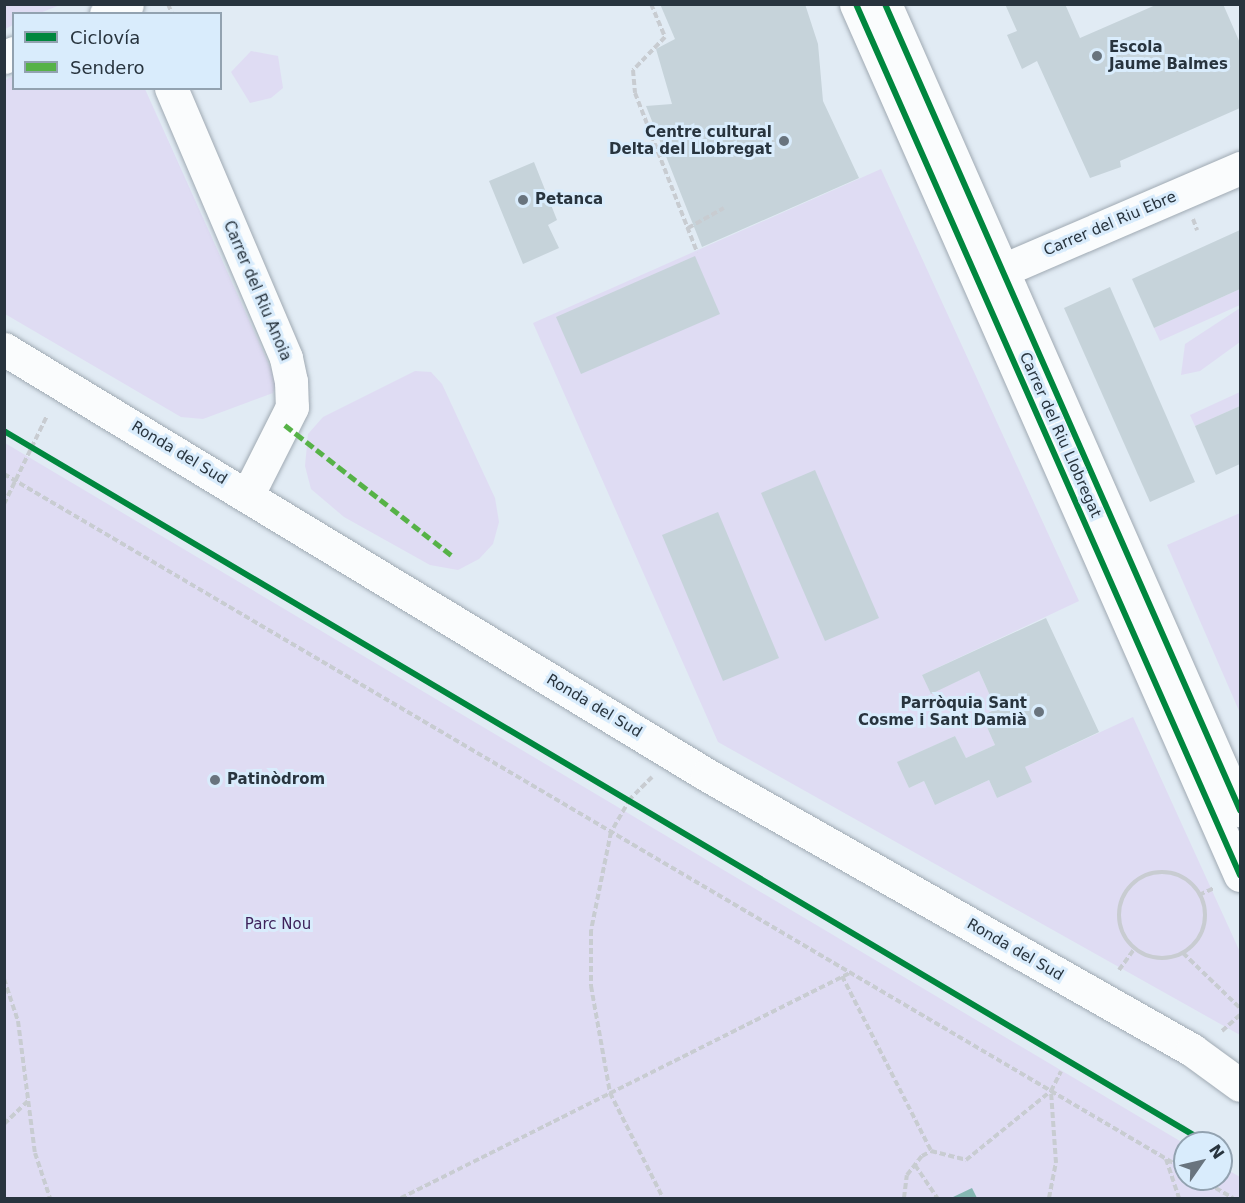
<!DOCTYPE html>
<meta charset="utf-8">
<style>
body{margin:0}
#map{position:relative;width:1245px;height:1203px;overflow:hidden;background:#e1ebf4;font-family:"DejaVu Sans",sans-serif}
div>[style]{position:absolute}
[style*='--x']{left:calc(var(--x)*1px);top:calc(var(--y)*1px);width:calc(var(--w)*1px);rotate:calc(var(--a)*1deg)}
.green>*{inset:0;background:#dfdcf3}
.water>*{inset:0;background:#85b7b2}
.building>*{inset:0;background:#c6d3da}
.path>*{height:4px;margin-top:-2px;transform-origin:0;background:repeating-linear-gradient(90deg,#c8ccd1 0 6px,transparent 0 9px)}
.path>.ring{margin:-2px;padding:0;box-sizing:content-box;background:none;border:4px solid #c8ccd1;border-radius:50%}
.roads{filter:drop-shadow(0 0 2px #a0aab3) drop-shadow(0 0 2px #a0aab3)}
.minor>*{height:33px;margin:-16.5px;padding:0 16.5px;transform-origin:16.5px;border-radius:16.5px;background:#fafcfd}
.quiet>*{height:4.5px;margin-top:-2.25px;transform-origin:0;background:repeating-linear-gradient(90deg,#56b247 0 9px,transparent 0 13.5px)}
.cycleway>*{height:6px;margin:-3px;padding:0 3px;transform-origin:3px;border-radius:3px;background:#00873e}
.dots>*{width:16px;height:16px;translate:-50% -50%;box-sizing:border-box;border:3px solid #d9ecfc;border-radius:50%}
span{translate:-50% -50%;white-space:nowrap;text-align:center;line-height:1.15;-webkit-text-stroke:6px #d9ecfc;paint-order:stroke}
.poi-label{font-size:15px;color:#28343e;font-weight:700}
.left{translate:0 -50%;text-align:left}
.right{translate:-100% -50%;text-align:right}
.street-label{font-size:15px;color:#28343e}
.park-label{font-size:15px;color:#3e225b}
.frame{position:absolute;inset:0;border:6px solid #28343e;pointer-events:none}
.legend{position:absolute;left:12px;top:12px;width:210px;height:78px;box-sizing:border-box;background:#d9ecfc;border:2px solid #92a2b0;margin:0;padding:8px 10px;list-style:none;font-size:18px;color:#28343e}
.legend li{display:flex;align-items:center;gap:12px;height:30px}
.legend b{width:30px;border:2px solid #92a2b0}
.north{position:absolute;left:1173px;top:1131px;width:60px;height:60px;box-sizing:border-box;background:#d9ecfc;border:2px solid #92a2b0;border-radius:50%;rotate:56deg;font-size:16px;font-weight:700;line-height:24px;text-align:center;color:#28343e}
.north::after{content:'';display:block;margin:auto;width:21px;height:27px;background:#69747e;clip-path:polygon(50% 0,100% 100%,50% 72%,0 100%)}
</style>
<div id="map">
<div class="green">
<i style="clip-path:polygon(4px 5px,5px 4px,60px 5px,40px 13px,14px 14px,13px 25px,5px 29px)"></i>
<i style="clip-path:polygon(251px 51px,278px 56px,283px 88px,271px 98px,250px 103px,231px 72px)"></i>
<i style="clip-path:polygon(13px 76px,14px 88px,145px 89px,277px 382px,273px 393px,203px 419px,181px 417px,5px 314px,5px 80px)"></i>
<i style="clip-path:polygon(881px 169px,1079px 601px,922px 675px,931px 693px,979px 671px,996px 709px,982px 716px,995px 745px,966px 758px,955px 736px,898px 762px,909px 788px,924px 781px,933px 801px,942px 802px,989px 780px,997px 798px,1025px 767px,1133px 717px,1240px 952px,1240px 1035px,718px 742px,533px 323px)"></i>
<i style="clip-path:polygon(1240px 289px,1240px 305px,1160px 341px,1154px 328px)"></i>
<i style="clip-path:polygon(1240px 308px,1240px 342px,1200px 371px,1181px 375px,1185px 344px)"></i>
<i style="clip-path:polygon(415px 371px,431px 372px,442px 384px,495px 498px,499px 522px,493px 544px,479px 559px,458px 570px,430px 565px,344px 517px,311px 489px,305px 466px,308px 434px,323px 417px)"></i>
<i style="clip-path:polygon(1240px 392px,1240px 406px,1195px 426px,1190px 415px)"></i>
<i style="clip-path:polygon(5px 443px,1185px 1144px,1185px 1179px,1221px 1179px,1221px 1166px,1240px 1177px,1240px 1198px,5px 1198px)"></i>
<i style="clip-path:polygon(1240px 513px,1240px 713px,1167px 545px)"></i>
</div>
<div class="water">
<i style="clip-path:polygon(972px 1188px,977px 1198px,951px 1198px)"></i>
</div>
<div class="building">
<i style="clip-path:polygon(660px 4px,805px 4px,818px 44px,823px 101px,859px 178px,702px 247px,646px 106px,672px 104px,656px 49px,675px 39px)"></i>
<i style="clip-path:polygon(1005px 4px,1065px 4px,1080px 38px,1158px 4px,1223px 4px,1240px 43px,1240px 108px,1120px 161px,1121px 167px,1090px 178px,1037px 61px,1022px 69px,1007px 35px,1017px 31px)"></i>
<i style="clip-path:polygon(534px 162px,557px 220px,548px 225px,559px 248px,523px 264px,489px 181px)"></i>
<i style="clip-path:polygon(1240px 230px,1240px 289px,1154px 328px,1132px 279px)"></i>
<i style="clip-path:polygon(695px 256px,720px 314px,581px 374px,556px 317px)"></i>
<i style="clip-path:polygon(1110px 287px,1195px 482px,1150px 502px,1064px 308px)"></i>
<i style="clip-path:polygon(1240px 406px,1240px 464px,1216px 475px,1195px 426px)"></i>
<i style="clip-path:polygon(815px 470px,879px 618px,825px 641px,761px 493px)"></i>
<i style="clip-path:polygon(718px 512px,779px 658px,723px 681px,662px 535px)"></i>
<i style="clip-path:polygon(1046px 618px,1099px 732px,1025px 767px,1032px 782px,997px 798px,989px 780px,935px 805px,924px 781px,909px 788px,897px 762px,955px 736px,966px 758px,995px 745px,982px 716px,996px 709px,979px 671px,931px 694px,922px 675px)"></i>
</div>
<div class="path">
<i style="--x:168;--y:4;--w:11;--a:68"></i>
<i style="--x:651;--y:4;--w:36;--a:67"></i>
<i style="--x:665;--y:37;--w:46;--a:134.1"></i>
<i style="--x:633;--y:70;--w:23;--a:85"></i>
<i style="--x:635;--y:93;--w:171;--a:68.7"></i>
<i style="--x:1193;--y:219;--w:12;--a:70"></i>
<i style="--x:688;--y:228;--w:41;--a:-29.1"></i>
<i style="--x:4;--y:474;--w:1371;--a:30.51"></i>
<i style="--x:4;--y:504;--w:98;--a:-64"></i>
<i style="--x:652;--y:777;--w:31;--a:135"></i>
<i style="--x:630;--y:799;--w:38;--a:120"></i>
<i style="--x:611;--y:832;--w:100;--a:101.5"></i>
<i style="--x:591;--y:930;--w:56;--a:90"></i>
<i style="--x:591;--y:986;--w:109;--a:79.9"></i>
<i style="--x:610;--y:1093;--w:118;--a:63.2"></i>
<i class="ring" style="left:1119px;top:872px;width:82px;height:82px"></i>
<i style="--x:1199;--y:895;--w:17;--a:-25"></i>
<i style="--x:1183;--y:953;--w:79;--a:44"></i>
<i style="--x:1119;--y:970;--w:27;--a:-54"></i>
<i style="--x:842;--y:976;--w:196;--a:63"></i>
<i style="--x:4;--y:979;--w:44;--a:71.6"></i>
<i style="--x:18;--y:1021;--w:133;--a:82.7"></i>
<i style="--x:35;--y:1153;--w:47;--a:71.6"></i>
<i style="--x:1222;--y:1031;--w:24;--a:-42"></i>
<i style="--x:4;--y:1124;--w:35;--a:-44"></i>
<i style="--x:1166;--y:1159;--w:41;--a:71.6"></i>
<i style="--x:915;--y:1165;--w:40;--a:56"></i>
<i style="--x:1200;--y:1179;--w:38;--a:30"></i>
<i style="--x:401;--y:1198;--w:502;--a:-26.62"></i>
<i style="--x:904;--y:1198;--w:23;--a:-83"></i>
<i style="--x:907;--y:1175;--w:24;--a:-52"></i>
<i style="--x:922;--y:1156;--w:10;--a:-29"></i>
<i style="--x:931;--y:1151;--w:36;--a:14"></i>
<i style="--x:966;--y:1160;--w:109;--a:-39.1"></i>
<i style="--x:1051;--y:1091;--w:22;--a:-63"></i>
<i style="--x:1049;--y:1198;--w:36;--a:-79"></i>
<i style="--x:1056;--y:1163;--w:72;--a:-94"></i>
</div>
<div class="roads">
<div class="minor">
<i style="--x:856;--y:4;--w:952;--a:66.21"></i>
<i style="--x:885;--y:4;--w:881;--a:66.23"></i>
<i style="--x:106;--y:14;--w:23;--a:-25"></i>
<i style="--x:4;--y:57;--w:11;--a:-22"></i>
<i style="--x:171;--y:88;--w:293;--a:66.9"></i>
<i style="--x:286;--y:358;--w:24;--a:78"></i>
<i style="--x:291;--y:381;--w:26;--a:88"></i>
<i style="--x:292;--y:407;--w:97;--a:116.8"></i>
<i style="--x:980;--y:280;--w:283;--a:-23.3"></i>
<i style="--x:4;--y:349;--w:822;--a:31.21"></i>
<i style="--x:707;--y:775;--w:558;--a:29.55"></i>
<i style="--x:1192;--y:1050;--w:59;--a:36.1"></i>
</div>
</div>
<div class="quiet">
<i style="--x:285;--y:425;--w:216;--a:38"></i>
</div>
<div class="cycleway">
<i style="--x:856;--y:4;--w:952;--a:66.21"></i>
<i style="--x:885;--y:4;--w:881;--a:66.23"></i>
<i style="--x:4;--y:431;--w:1398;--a:30.62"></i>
</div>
<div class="dots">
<i style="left:1097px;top:56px;background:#69747e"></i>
<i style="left:784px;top:141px;background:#69747e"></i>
<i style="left:523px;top:200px;background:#69747e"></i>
<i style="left:1039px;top:712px;background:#69747e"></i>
<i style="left:215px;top:780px;background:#69747e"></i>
</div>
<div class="poi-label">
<span class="left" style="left:1109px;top:56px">Escola<br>Jaume Balmes</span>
<span class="right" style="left:772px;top:141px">Centre cultural<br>Delta del Llobregat</span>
<span class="left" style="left:535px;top:200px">Petanca</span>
<span class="right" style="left:1027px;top:712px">Parròquia Sant<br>Cosme i Sant Damià</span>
<span class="left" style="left:227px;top:780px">Patinòdrom</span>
</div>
<div class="street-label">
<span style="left:1110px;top:224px;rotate:-23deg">Carrer del Riu Ebre</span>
<span style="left:257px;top:291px;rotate:67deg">Carrer del Riu Anoia</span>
<span style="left:1060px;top:435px;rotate:66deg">Carrer del Riu Llobregat</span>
<span style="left:179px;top:453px;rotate:31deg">Ronda del Sud</span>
<span style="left:594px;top:706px;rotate:31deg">Ronda del Sud</span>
<span style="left:1015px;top:950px;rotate:30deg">Ronda del Sud</span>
</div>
<div class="park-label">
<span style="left:278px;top:925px">Parc Nou</span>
</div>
<div class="frame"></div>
<ul class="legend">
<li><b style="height:8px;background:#00873e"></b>Ciclovía</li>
<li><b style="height:8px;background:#56b247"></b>Sendero</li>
</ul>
<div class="north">N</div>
</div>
